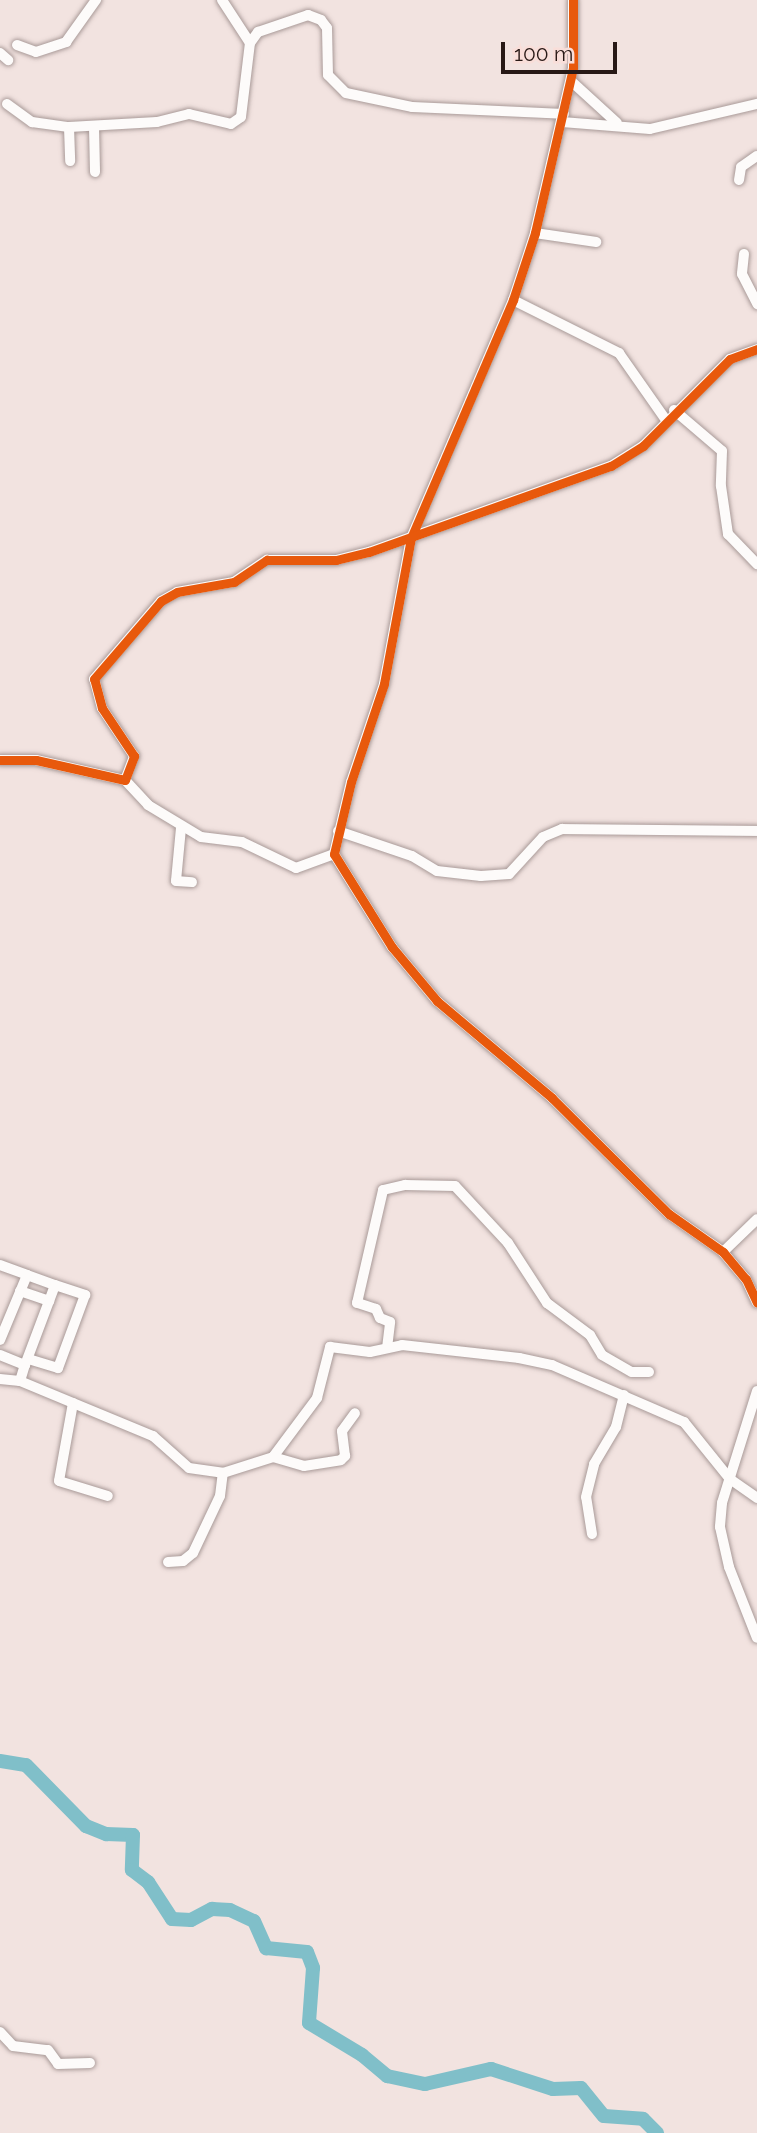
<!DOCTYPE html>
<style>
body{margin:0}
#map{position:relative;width:757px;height:2133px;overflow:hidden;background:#f2e3e0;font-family:Raleway,sans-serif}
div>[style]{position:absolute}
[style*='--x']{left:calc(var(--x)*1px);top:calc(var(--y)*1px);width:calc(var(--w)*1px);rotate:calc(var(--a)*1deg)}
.river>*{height:14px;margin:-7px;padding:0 7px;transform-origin:7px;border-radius:7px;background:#80bfc9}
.roads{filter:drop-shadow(0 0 2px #a99a98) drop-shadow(0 0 2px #a99a98)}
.minor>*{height:10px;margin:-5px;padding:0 5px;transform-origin:5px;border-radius:5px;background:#fdfbfa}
.cycleway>*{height:9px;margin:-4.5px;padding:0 4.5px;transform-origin:4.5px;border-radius:4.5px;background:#e8590c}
span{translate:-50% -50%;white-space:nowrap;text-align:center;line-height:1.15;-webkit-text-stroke:5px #f9ded9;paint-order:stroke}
.scale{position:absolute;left:501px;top:42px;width:116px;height:32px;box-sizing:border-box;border:4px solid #281916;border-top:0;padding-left:9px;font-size:21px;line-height:24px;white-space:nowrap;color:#281916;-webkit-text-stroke:5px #f9ded9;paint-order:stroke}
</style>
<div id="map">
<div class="river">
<i style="--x:0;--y:1761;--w:26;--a:9"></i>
<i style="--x:26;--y:1765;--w:86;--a:45.5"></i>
<i style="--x:86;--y:1826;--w:22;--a:22"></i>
<i style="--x:106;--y:1834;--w:27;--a:2"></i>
<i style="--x:133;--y:1835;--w:35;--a:92"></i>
<i style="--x:132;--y:1870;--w:20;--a:37"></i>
<i style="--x:148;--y:1882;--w:44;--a:57"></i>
<i style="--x:172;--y:1919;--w:19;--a:3"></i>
<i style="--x:191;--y:1920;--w:24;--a:-28"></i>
<i style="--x:212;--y:1909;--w:18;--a:3"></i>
<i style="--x:230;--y:1910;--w:26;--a:25"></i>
<i style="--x:254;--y:1921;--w:30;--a:66"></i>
<i style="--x:266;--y:1948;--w:41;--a:5.6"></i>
<i style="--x:307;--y:1952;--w:17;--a:69"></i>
<i style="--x:313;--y:1968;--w:55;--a:94.2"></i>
<i style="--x:309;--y:2023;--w:62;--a:31.1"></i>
<i style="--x:362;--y:2055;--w:33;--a:40"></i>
<i style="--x:387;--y:2076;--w:39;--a:12"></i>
<i style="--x:425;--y:2084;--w:68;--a:-12.8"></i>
<i style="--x:491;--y:2069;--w:65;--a:17.9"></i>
<i style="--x:553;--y:2089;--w:28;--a:-2"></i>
<i style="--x:581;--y:2088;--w:36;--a:51"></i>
<i style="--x:604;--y:2116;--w:39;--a:4"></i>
<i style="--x:643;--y:2119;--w:20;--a:45"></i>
</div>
<div class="roads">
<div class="minor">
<i style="--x:222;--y:0;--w:51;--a:56.9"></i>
<i style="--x:250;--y:43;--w:14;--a:-54"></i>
<i style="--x:258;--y:32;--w:53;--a:-18.8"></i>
<i style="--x:308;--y:15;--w:14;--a:21"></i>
<i style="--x:321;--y:20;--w:10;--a:53"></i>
<i style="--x:327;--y:28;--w:47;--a:88.8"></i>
<i style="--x:328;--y:75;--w:25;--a:45"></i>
<i style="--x:346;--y:93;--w:67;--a:12"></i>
<i style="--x:412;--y:107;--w:152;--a:2.6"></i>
<i style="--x:573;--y:0;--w:68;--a:90"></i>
<i style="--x:573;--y:68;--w:169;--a:103"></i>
<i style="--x:535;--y:233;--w:71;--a:108.2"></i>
<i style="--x:513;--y:300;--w:259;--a:113.2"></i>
<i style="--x:411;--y:538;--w:148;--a:100.5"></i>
<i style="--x:384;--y:684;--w:103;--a:108.6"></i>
<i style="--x:351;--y:782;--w:74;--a:103.3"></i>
<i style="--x:334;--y:854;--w:110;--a:58.1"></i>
<i style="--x:392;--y:947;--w:70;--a:50.2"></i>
<i style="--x:437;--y:1001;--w:150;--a:40.1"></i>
<i style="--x:552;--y:1098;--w:165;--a:44.8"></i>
<i style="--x:669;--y:1214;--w:66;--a:35.1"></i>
<i style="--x:723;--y:1252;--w:35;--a:50"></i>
<i style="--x:746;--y:1279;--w:26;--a:65"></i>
<i style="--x:17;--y:45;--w:20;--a:20"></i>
<i style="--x:36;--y:52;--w:32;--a:-18"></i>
<i style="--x:66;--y:42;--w:52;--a:-54.5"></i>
<i style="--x:0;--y:53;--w:11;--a:41"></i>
<i style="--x:571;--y:81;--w:62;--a:42.4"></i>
<i style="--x:7;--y:104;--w:31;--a:36"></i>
<i style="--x:32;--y:122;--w:37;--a:8"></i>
<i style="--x:69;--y:127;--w:88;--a:-3.3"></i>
<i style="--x:157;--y:122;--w:33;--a:-14"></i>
<i style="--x:189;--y:114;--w:43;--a:13.4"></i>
<i style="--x:231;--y:124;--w:12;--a:-35"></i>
<i style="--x:241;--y:117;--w:75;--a:-83.1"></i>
<i style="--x:562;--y:122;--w:88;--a:4.5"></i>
<i style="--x:650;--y:129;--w:110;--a:-13.2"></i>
<i style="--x:69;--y:127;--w:34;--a:88"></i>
<i style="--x:94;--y:127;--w:45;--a:88.7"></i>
<i style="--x:739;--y:180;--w:13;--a:-81"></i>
<i style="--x:741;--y:167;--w:19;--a:-35"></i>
<i style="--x:535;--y:233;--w:62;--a:8.4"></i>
<i style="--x:744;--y:254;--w:20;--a:96"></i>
<i style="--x:742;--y:274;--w:34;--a:63"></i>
<i style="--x:513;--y:300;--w:119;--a:26.6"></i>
<i style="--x:619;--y:353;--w:82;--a:55"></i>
<i style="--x:674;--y:410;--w:63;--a:40.5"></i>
<i style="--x:722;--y:451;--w:35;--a:92"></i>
<i style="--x:721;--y:486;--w:49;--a:81.7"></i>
<i style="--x:728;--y:534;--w:42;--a:46"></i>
<i style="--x:0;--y:760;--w:36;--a:0"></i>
<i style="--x:36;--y:760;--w:91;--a:12.7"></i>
<i style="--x:125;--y:780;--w:26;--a:-69"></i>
<i style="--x:134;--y:756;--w:58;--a:-123.7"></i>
<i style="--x:102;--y:708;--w:30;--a:-105"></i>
<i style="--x:94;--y:679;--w:103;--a:-49.3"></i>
<i style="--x:161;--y:601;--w:18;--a:-29"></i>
<i style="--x:177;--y:592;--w:58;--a:-10"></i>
<i style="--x:234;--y:582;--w:40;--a:-34"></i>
<i style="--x:267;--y:560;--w:69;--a:0"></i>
<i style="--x:336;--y:560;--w:34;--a:-14"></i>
<i style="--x:369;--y:552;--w:257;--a:-19.6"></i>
<i style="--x:611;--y:466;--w:38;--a:-32"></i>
<i style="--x:643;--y:446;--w:123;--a:-45"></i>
<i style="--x:730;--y:359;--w:29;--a:-20"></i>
<i style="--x:125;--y:780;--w:34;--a:47"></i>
<i style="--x:148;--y:805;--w:62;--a:31.1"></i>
<i style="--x:201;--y:837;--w:41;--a:7"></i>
<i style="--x:242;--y:842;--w:60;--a:25.7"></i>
<i style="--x:296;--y:868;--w:40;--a:-20.2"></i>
<i style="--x:181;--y:828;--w:53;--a:95.4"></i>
<i style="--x:176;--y:881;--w:16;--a:4"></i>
<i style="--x:338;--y:831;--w:78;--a:18.7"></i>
<i style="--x:412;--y:856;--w:29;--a:31"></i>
<i style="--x:437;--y:871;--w:44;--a:6.5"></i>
<i style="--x:481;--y:876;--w:28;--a:-4"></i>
<i style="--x:509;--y:874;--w:50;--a:-47.4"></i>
<i style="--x:543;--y:837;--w:21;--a:-23"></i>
<i style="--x:562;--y:829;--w:195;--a:0.6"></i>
<i style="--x:723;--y:1252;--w:47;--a:-44.1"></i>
<i style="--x:0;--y:1265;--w:29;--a:20"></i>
<i style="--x:20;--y:1291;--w:31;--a:19"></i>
<i style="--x:0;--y:1340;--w:70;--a:-67.4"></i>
<i style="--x:27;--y:1275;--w:30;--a:20"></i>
<i style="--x:387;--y:1348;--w:26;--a:-83"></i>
<i style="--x:390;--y:1322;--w:11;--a:-158"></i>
<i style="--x:380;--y:1318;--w:10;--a:-114"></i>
<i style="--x:376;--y:1309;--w:20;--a:-162"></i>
<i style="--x:357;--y:1303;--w:116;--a:-77"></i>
<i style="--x:383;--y:1190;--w:23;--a:-13"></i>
<i style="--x:405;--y:1185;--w:50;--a:1.1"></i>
<i style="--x:455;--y:1186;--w:78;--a:47.1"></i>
<i style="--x:508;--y:1243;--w:72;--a:57"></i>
<i style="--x:547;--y:1303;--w:54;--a:36.7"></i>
<i style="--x:590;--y:1335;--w:23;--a:59"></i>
<i style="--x:602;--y:1355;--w:34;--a:30"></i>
<i style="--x:632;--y:1372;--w:17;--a:0"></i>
<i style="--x:0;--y:1355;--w:27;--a:22"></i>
<i style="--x:0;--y:1379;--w:20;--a:6"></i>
<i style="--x:20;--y:1381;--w:144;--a:22.5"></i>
<i style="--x:153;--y:1436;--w:48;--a:41.6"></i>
<i style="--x:189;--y:1468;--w:34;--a:8"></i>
<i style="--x:223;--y:1473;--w:52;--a:-17.7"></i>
<i style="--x:273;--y:1457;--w:74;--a:-53.3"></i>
<i style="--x:317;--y:1398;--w:53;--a:-75.7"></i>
<i style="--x:330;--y:1347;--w:40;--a:7.1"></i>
<i style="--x:370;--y:1352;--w:33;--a:-12"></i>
<i style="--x:402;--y:1345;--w:118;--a:6.3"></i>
<i style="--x:519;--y:1358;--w:34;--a:12"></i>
<i style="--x:552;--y:1365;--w:144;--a:23.4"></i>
<i style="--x:684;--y:1422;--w:73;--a:51.1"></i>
<i style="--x:730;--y:1479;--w:33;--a:35"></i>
<i style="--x:20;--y:1381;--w:17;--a:-73"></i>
<i style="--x:25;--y:1365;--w:85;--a:-69.4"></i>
<i style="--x:55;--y:1285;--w:32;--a:18"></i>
<i style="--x:85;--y:1295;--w:78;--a:110.3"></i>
<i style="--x:58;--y:1368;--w:31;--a:-163"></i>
<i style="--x:757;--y:1391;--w:117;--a:107.4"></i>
<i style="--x:722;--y:1503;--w:24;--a:95"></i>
<i style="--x:720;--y:1527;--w:41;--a:77.3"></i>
<i style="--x:729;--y:1567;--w:76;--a:68.5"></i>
<i style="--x:73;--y:1403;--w:79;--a:100.2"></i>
<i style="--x:59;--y:1481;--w:51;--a:17"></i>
<i style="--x:273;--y:1457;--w:32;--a:16"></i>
<i style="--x:304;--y:1466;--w:37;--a:-9"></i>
<i style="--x:341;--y:1460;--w:6;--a:-45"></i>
<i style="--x:345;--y:1456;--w:25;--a:-97"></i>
<i style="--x:342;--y:1431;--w:22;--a:-54"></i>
<i style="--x:592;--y:1534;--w:37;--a:-99"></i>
<i style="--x:586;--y:1497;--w:34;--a:-76"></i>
<i style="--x:594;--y:1464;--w:43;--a:-59.3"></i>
<i style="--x:616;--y:1427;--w:33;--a:-76"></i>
<i style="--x:168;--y:1562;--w:15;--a:-4"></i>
<i style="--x:183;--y:1561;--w:13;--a:-39"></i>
<i style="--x:193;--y:1553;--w:63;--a:-64.7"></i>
<i style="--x:220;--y:1496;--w:23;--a:-83"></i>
<i style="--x:0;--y:2032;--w:19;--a:47"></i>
<i style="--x:13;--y:2046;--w:35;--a:7"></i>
<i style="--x:48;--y:2050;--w:17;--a:54"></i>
<i style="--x:58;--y:2064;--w:32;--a:-2"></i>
</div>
</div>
<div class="cycleway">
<i style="--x:573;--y:0;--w:68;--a:90"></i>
<i style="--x:573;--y:68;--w:169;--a:103"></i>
<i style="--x:535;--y:233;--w:71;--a:108.2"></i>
<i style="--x:513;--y:300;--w:259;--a:113.2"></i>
<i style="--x:411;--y:538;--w:148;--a:100.5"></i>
<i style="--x:384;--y:684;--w:103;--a:108.6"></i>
<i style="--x:351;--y:782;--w:74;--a:103.3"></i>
<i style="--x:334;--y:854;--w:110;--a:58.1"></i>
<i style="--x:392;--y:947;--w:70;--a:50.2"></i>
<i style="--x:437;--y:1001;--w:150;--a:40.1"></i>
<i style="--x:552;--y:1098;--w:165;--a:44.8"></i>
<i style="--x:669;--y:1214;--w:66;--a:35.1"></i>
<i style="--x:723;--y:1252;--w:35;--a:50"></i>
<i style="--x:746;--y:1279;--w:26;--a:65"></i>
<i style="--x:0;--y:760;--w:36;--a:0"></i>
<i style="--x:36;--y:760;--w:91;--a:12.7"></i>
<i style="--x:125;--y:780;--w:26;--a:-69"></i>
<i style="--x:134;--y:756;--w:58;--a:-123.7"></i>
<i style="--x:102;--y:708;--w:30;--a:-105"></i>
<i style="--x:94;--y:679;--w:103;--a:-49.3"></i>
<i style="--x:161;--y:601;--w:18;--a:-29"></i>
<i style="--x:177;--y:592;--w:58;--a:-10"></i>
<i style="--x:234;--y:582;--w:40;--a:-34"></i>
<i style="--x:267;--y:560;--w:69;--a:0"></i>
<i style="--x:336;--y:560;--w:34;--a:-14"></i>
<i style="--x:369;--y:552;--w:257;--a:-19.6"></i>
<i style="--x:611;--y:466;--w:38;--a:-32"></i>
<i style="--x:643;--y:446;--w:123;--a:-45"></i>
<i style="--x:730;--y:359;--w:29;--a:-20"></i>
</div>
<div class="scale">100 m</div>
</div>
